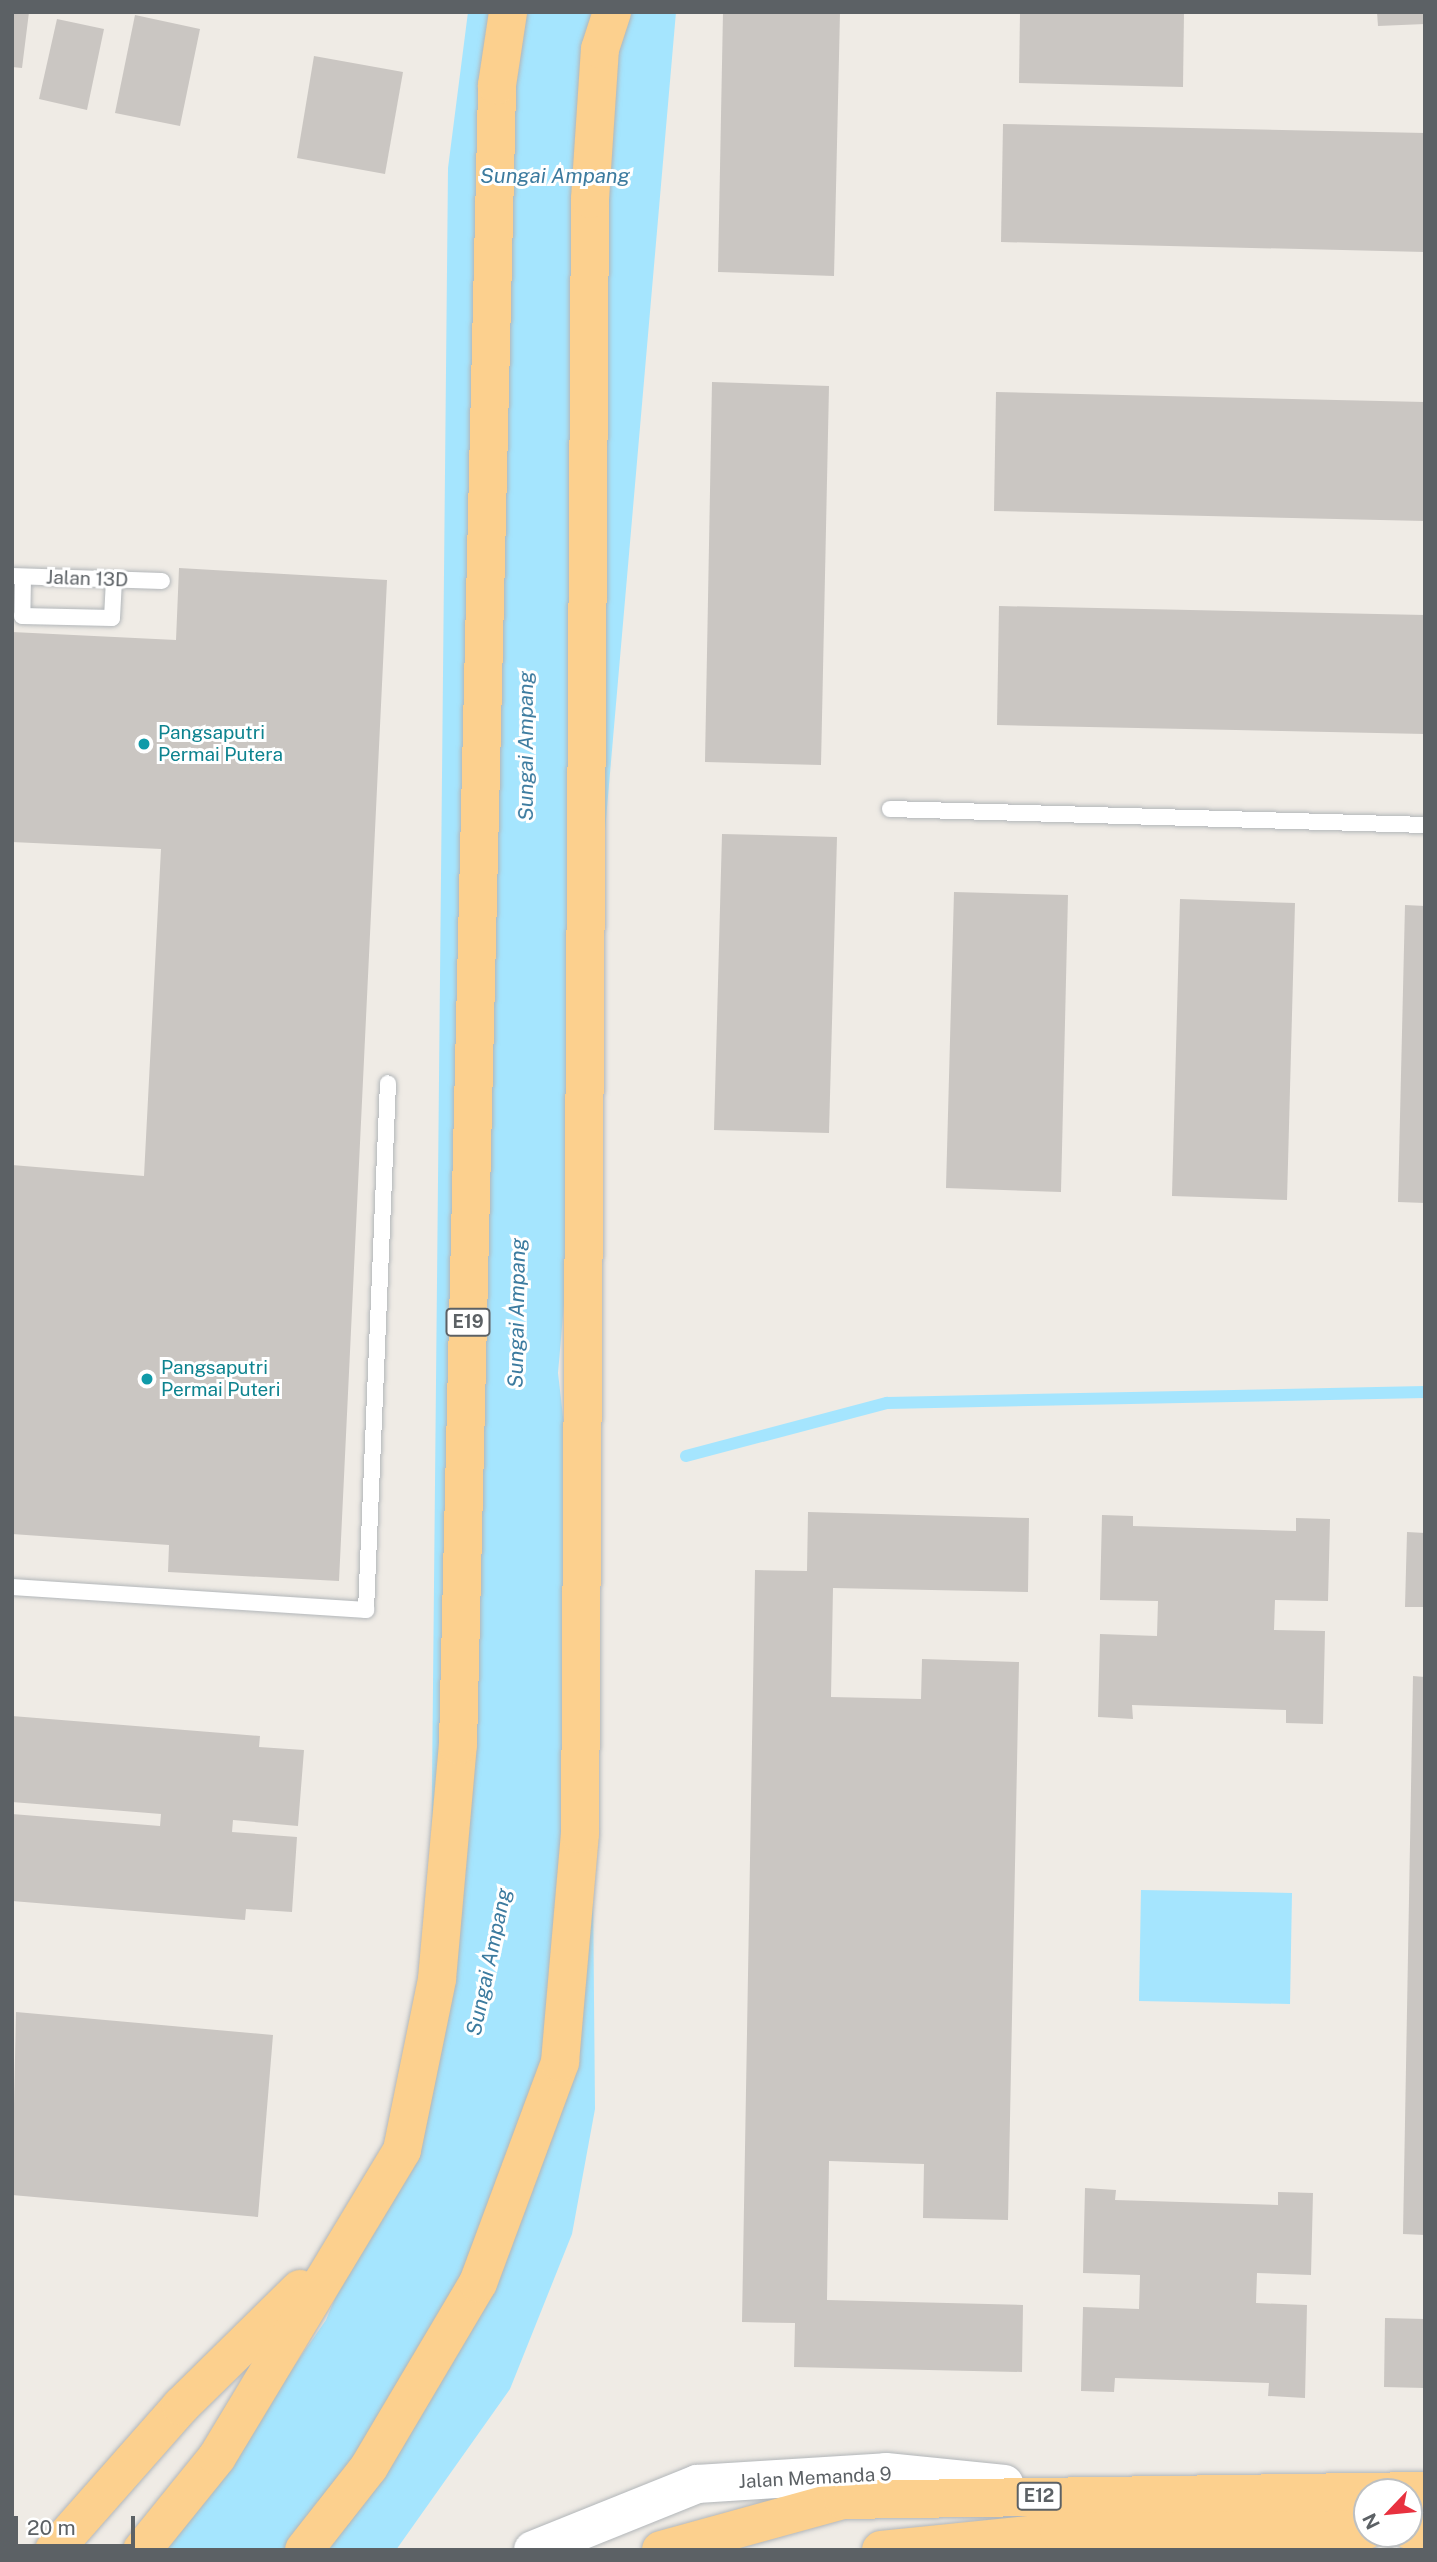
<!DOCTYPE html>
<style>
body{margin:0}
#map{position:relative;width:1437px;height:2562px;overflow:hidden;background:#efebe5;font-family:"Public Sans",sans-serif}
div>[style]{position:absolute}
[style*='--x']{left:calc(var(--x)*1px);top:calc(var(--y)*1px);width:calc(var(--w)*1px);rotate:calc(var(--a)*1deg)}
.water>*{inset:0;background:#a5e5fe}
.stream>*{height:12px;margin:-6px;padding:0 6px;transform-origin:6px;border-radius:6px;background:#a5e5fe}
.building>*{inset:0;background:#cac6c2}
.roads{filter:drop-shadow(0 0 2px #b2b6b9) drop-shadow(0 0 2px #b2b6b9)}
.service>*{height:16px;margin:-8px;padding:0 8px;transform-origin:8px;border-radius:8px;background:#fff}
.tertiary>*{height:38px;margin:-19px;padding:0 19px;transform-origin:19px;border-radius:19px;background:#fff}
.motorway>*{height:38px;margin:-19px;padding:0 19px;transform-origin:19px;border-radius:19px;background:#fcd08e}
.dots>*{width:19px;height:19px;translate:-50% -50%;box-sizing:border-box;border:4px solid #fff;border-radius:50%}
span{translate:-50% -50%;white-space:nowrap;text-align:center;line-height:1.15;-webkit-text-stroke:6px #fff;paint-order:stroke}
.shield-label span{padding:2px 5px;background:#fff;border:2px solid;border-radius:5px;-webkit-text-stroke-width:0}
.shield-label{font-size:18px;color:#5c6165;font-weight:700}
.street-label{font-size:19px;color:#5c6165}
.culture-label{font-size:19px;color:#0d838f}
.left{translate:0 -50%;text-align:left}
.water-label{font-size:21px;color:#3c7b9f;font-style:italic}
.frame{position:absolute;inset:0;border:14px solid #5c6165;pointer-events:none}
.north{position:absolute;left:1353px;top:2478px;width:70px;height:70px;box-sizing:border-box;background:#fff;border:2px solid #bec0c1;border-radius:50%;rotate:244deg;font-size:19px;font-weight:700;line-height:28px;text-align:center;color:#5c6165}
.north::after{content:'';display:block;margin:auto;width:24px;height:32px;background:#e8313f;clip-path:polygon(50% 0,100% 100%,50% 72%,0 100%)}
.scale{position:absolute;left:14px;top:2516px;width:121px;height:32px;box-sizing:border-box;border:4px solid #5c6165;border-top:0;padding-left:9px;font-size:21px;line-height:24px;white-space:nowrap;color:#5c6165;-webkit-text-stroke:5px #fff;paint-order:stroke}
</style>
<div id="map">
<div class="water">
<i style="clip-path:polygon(468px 12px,676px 12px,558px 1373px,591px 1660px,595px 2109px,572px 2234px,510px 2389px,396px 2550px,166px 2550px,326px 2320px,397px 2150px,430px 1989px,448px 168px)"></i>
<i style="clip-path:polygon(1141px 1890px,1292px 1893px,1290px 2004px,1139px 2001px)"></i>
</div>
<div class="stream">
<i style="--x:686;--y:1456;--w:208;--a:-14.8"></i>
<i style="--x:887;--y:1403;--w:538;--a:-1.17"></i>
</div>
<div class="building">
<i style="clip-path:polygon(12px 12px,29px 12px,22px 68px,12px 67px)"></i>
<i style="clip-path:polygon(723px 12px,840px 12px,834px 276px,718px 272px)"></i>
<i style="clip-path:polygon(1020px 12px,1184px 12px,1183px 87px,1019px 83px)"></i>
<i style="clip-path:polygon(1377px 12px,1425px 12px,1425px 24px,1378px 26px)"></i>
<i style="clip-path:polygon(135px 15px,200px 29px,180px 126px,115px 113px)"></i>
<i style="clip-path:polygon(57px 19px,104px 29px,87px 110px,39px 99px)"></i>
<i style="clip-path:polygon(314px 56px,403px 72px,385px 174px,297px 158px)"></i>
<i style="clip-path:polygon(1003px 124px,1425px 133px,1425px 252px,1001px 242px)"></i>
<i style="clip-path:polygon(712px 382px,829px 386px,821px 765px,705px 762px)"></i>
<i style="clip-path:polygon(996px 392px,1425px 402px,1425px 521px,994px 511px)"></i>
<i style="clip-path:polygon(179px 568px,387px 580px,339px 1581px,168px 1572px,169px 1545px,12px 1534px,12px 1165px,144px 1176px,161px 849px,12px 842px,12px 632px,176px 640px)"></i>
<i style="clip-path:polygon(999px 606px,1425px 615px,1425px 734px,997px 725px)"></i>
<i style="clip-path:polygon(722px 834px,837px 837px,829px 1133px,714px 1130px)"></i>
<i style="clip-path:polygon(954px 892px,1068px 895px,1061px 1192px,946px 1188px)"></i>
<i style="clip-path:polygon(1180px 899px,1295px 903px,1287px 1200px,1172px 1196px)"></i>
<i style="clip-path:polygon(1405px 905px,1425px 906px,1425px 1203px,1398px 1202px)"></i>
<i style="clip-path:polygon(808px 1512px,1029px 1518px,1028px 1592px,833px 1588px,831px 1697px,921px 1699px,922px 1659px,1019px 1662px,1008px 2220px,923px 2218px,924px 2164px,829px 2161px,827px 2300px,1023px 2305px,1022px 2372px,794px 2367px,795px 2323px,742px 2322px,755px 1570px,807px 1571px)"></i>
<i style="clip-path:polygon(1102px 1515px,1133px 1516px,1133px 1526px,1296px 1531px,1296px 1518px,1330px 1519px,1328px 1601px,1275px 1600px,1274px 1630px,1325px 1631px,1323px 1724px,1286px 1723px,1286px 1710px,1132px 1705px,1133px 1719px,1098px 1717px,1100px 1634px,1157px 1636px,1158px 1601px,1100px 1600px)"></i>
<i style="clip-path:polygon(1407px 1532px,1425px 1533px,1425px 1607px,1405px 1607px)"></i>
<i style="clip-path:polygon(1413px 1676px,1425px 1677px,1425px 2235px,1403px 2234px)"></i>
<i style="clip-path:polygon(12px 1716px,260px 1736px,259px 1747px,304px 1750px,298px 1826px,233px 1820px,232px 1832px,297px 1837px,292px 1912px,246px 1909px,245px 1920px,12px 1901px,12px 1814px,160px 1826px,161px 1814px,12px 1802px)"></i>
<i style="clip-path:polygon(16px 2012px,273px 2035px,258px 2217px,12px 2195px)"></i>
<i style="clip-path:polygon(1085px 2188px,1116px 2190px,1115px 2200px,1278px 2205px,1278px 2192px,1313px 2193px,1311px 2275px,1257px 2273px,1256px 2303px,1307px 2305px,1305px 2398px,1268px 2396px,1269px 2383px,1115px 2378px,1114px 2392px,1081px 2391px,1083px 2307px,1139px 2309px,1140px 2275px,1083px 2273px)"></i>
<i style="clip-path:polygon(1385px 2318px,1425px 2319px,1425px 2388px,1384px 2387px)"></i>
</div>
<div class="roads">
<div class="service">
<i style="--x:12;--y:576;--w:150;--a:1.9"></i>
<i style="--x:23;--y:577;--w:39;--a:91"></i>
<i style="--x:22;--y:616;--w:90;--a:1.3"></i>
<i style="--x:112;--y:618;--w:38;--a:-87"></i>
<i style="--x:890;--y:809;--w:535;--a:1.71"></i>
<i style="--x:12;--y:1587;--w:355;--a:3.7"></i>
<i style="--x:366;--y:1610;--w:527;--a:-87.61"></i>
</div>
<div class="tertiary">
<i style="--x:533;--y:2550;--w:177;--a:-21.9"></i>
<i style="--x:697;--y:2484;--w:189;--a:-3.6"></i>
<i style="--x:886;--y:2472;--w:119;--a:5.8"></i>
</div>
<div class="motorway">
<i style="--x:1409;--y:2530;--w:16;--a:0"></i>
<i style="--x:54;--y:2550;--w:192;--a:-48.6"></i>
<i style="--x:181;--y:2406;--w:167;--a:-44.5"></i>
<i style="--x:142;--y:2550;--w:119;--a:-51.1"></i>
<i style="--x:217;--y:2457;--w:358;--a:-58.9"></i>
<i style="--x:402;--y:2150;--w:175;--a:-78.4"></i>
<i style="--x:437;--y:1979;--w:235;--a:-84.9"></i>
<i style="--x:458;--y:1745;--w:1660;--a:-88.65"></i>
<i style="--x:497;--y:85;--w:74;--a:-81.4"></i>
<i style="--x:304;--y:2550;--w:105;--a:-51.9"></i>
<i style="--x:369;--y:2467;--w:214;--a:-59.4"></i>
<i style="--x:478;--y:2283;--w:236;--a:-69.6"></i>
<i style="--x:560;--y:2062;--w:229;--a:-85"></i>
<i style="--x:580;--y:1834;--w:1635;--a:-89.65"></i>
<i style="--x:590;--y:199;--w:150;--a:-86.2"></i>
<i style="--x:600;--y:49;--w:39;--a:-72"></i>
<i style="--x:661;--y:2550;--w:189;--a:-15.4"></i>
<i style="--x:843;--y:2500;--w:582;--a:-0.89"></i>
<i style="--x:881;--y:2550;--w:179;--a:-5.8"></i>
<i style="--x:1059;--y:2532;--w:308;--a:-0.4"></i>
</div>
</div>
<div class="dots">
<i style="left:144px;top:744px;background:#0f9aa8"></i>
<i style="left:147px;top:1379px;background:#0f9aa8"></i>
</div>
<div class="shield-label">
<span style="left:468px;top:1322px">E19</span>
<span style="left:1039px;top:2496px">E12</span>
</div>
<div class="street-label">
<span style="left:87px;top:579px;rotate:2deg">Jalan 13D</span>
<span style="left:815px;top:2478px;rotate:-3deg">Jalan Memanda 9</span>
</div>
<div class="culture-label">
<span class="left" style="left:158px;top:744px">Pangsaputri<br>Permai Putera</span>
<span class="left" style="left:161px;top:1379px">Pangsaputri<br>Permai Puteri</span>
</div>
<div class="water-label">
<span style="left:555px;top:176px">Sungai Ampang</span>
<span style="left:526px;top:746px;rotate:-90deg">Sungai Ampang</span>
<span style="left:517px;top:1313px;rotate:-89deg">Sungai Ampang</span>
<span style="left:489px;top:1962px;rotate:-78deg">Sungai Ampang</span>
</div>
<div class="frame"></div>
<div class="north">N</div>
<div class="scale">20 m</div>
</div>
